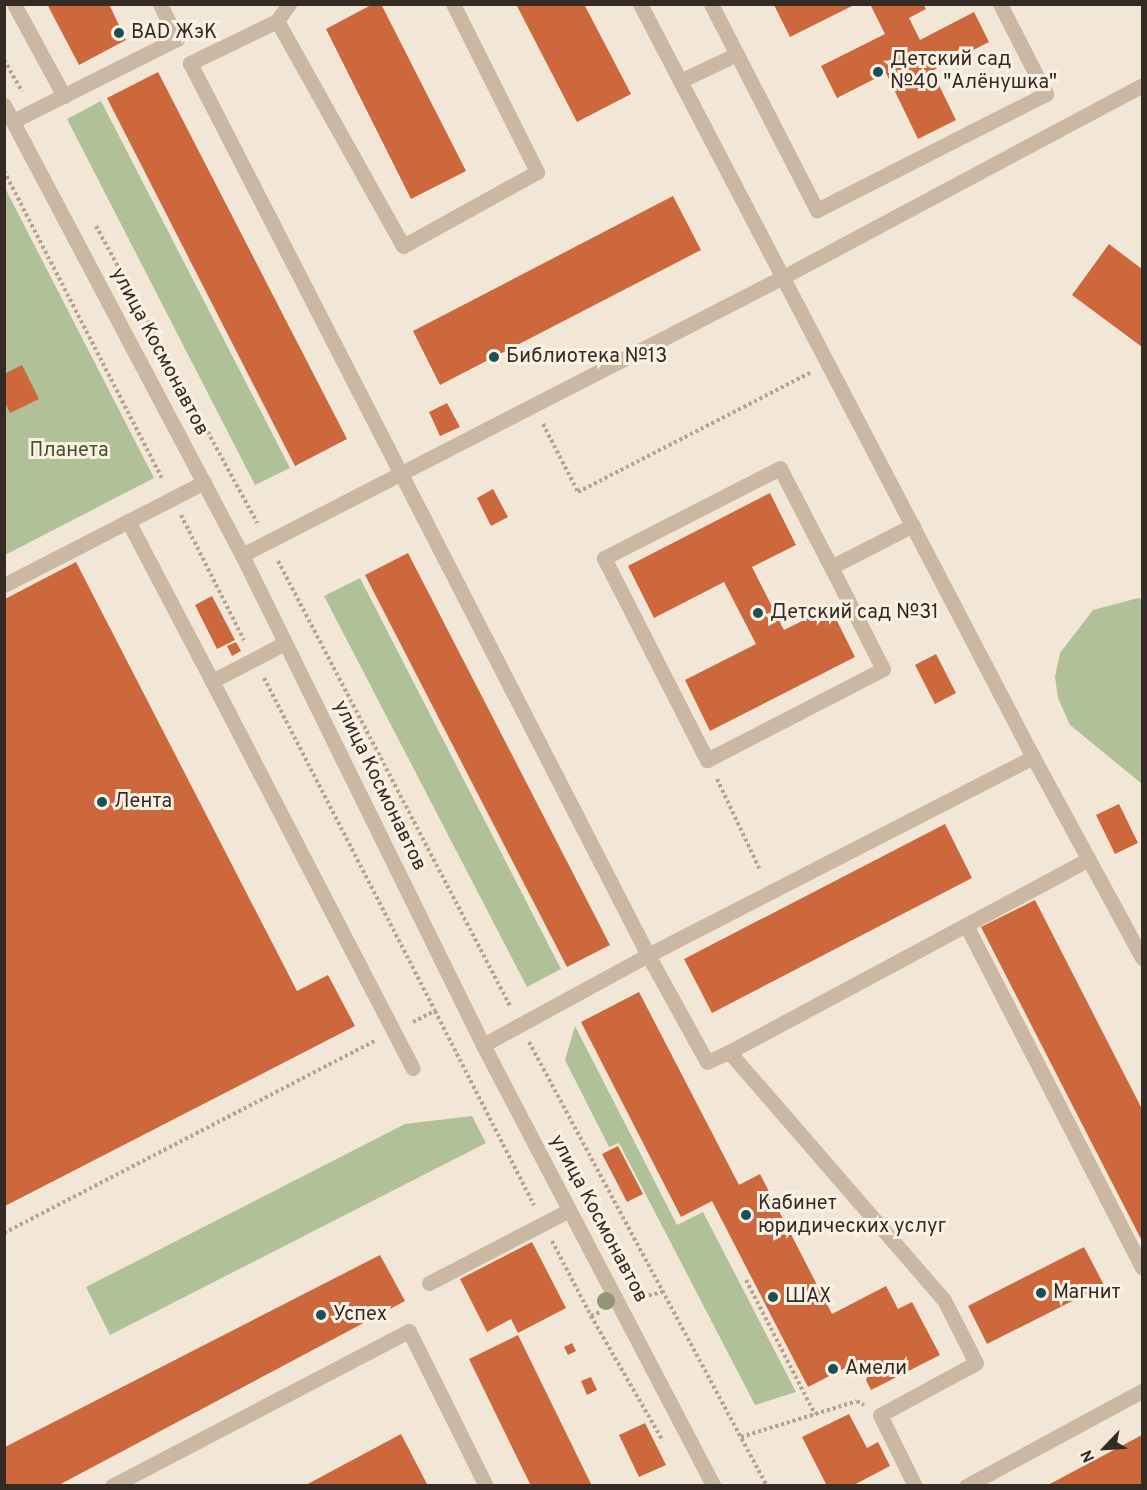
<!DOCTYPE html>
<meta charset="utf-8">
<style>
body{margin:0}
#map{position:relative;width:1147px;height:1490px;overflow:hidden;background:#f2e7d7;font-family:Overpass,sans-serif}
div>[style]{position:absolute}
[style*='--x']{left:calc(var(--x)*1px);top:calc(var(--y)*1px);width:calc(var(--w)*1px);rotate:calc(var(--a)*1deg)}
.green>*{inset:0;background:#b0c197}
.building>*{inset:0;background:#cc683c}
.path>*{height:4px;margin-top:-2px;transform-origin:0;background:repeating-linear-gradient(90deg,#b6a28d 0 3px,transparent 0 6px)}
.minor>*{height:15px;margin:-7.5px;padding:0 7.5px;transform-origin:7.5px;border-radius:7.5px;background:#cab8a3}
.trees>*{width:18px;height:18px;margin:-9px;border-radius:50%;background:#919677}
.dots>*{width:16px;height:16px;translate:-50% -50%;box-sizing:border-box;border:3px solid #faf1e4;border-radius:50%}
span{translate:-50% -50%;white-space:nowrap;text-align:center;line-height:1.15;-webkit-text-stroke:6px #faf1e4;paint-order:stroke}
.poi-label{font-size:20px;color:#352b25}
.left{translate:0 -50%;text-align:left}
.street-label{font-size:20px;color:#352b25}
.park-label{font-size:20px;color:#415428}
.frame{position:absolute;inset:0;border:6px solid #352b25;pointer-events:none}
.north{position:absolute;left:1075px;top:1418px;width:60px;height:60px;-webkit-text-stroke:4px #faf1e4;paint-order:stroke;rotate:245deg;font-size:16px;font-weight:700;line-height:24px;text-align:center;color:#352b25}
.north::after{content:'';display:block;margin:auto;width:21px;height:27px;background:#352b25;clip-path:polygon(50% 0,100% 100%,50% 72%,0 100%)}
</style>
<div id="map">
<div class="green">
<i style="clip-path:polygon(101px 101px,290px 468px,255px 485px,67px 119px)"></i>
<i style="clip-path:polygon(4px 186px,154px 478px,5px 555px,4px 555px)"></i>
<i style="clip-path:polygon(360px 578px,561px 969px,527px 987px,324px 596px)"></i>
<i style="clip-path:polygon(1138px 598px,1142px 599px,1142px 784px,1070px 725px,1058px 698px,1055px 677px,1060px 653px,1093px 610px)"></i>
<i style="clip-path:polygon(575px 1026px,677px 1225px,703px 1212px,796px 1392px,755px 1405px,619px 1143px,609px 1147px,565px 1060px)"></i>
<i style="clip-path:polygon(472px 1116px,486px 1143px,110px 1335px,86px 1287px,405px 1124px)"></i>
</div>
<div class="building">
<i style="clip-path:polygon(47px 4px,109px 4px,126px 40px,79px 65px)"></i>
<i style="clip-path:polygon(373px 4px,381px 4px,466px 171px,411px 199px,326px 29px)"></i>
<i style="clip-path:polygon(516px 4px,584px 4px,631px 94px,577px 122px)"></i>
<i style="clip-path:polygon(870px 4px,923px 4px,926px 9px,909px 18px,920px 40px,974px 12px,989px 42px,932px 71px,956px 120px,918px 139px,886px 73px,837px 98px,821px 66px,885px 34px)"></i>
<i style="clip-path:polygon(774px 5px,854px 5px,790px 37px)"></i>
<i style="clip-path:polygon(158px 72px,347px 439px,295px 466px,107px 98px)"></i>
<i style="clip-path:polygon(673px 196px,701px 250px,440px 385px,413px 331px)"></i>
<i style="clip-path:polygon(1109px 244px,1142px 269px,1142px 347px,1072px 295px)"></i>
<i style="clip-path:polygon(22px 365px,39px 399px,10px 413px,4px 401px,4px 374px)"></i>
<i style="clip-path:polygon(447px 403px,460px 427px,440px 436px,429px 412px)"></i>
<i style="clip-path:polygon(493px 489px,508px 517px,491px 526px,477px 498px)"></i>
<i style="clip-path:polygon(770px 493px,796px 545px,752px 567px,784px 630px,830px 607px,855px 657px,710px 731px,685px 680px,756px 644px,724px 582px,654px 618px,628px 566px)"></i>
<i style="clip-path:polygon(408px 553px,610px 945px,567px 967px,365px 575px)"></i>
<i style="clip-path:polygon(76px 562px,297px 991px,328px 975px,355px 1026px,5px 1206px,5px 599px)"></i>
<i style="clip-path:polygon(212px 596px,235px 640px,217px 649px,195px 605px)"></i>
<i style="clip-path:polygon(236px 642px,241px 651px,232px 656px,227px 646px)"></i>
<i style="clip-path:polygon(936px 654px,956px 693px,935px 704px,915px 665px)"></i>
<i style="clip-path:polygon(1119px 804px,1138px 843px,1115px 854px,1096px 815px)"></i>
<i style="clip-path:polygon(945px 824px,972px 878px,712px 1013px,684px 959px)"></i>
<i style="clip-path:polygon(1035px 900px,1142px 1109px,1142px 1241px,981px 927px)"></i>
<i style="clip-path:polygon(639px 992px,739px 1185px,760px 1174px,832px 1314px,886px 1286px,898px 1309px,912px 1302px,940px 1355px,871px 1390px,857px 1362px,808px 1387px,712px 1201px,681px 1217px,581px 1022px)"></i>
<i style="clip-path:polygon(618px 1146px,643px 1194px,627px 1202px,602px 1154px)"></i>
<i style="clip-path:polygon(532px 1242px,566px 1308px,518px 1333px,511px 1319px,487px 1332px,460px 1279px)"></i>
<i style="clip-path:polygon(1084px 1247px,1104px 1285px,987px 1344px,968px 1306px)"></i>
<i style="clip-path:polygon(380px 1255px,405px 1301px,57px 1486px,5px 1486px,5px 1447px)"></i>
<i style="clip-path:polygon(518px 1335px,592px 1486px,531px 1486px,469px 1359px)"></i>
<i style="clip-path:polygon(572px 1343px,576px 1351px,568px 1355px,564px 1347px)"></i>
<i style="clip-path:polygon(591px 1377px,597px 1390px,587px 1395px,581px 1381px)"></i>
<i style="clip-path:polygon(849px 1414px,867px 1448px,878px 1442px,890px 1466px,852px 1486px,827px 1486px,802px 1437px)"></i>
<i style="clip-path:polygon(645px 1423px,666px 1465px,639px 1477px,619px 1435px)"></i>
<i style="clip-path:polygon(401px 1434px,428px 1486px,304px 1486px)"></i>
<i style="clip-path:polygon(1142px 1435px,1142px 1486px,1046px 1486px)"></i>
</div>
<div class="path">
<i style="--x:4;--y:60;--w:36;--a:60"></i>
<i style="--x:4;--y:171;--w:346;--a:62.8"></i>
<i style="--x:96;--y:226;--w:338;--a:61.5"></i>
<i style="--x:543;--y:424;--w:76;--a:62.8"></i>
<i style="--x:578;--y:492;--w:261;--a:-27.2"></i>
<i style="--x:181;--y:515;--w:140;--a:63.3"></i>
<i style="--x:278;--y:561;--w:502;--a:62.46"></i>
<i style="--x:264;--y:678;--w:374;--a:62.8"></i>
<i style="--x:717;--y:779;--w:101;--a:64.7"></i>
<i style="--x:413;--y:1022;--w:25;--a:-27"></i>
<i style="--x:435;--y:1011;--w:218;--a:63"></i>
<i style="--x:529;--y:1042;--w:504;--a:61.81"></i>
<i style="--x:4;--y:1233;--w:420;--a:-27.4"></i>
<i style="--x:552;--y:1241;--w:85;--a:62.5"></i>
<i style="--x:591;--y:1316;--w:10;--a:-24"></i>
<i style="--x:746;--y:1280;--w:151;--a:62.8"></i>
<i style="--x:637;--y:1298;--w:26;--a:-13"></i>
<i style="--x:591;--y:1316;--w:144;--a:60.1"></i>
<i style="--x:741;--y:1437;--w:121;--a:-17.2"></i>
<i style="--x:857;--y:1401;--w:8;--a:30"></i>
</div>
<div class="minor">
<i style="--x:14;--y:4;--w:105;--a:61.5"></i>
<i style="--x:453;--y:4;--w:188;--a:63.4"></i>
<i style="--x:537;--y:172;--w:153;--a:151.1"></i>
<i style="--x:403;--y:246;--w:258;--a:-119.2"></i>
<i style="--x:277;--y:21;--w:97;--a:154.2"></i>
<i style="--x:190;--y:63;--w:1003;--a:62.82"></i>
<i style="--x:648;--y:955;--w:188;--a:151.4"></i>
<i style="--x:640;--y:4;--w:849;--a:62.44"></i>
<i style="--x:1033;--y:757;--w:229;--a:61.5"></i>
<i style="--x:711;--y:4;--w:232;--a:62.8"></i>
<i style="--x:817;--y:210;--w:257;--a:-26.9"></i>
<i style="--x:1046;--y:94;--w:101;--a:-117.1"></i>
<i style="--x:277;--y:21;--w:21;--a:-55"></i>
<i style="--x:680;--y:81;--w:63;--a:-25.3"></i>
<i style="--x:4;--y:105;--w:509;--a:62.13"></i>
<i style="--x:242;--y:555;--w:546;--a:63.81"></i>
<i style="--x:483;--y:1045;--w:498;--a:62.4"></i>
<i style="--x:13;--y:121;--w:183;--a:-26.6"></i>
<i style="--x:177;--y:39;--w:39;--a:-116"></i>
<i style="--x:128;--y:521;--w:181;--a:62.3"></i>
<i style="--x:242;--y:555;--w:608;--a:-27.2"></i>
<i style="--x:783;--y:277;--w:407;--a:-28.1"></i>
<i style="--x:831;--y:567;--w:111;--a:-117.3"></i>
<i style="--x:780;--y:468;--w:198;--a:152.9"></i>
<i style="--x:604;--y:558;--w:227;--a:63"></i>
<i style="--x:707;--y:760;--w:198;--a:-27.3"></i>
<i style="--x:883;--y:669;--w:114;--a:-117"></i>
<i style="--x:831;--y:567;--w:92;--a:-27.1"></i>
<i style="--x:4;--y:585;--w:225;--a:-27.2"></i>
<i style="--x:285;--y:643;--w:82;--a:152.5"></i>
<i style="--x:212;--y:681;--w:436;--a:62.6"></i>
<i style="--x:966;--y:925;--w:385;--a:62.8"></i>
<i style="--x:729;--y:1052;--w:408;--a:-28.2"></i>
<i style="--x:429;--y:1283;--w:158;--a:-27.5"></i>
<i style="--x:112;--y:1486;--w:335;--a:-27.6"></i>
<i style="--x:409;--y:1331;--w:173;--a:63.6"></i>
<i style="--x:915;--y:1486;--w:79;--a:-116.2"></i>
<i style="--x:880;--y:1415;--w:109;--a:-28.4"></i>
<i style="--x:976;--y:1363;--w:71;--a:-116.9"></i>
<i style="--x:944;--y:1300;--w:328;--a:-130.9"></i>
<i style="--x:729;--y:1052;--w:24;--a:156"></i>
<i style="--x:707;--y:1062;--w:122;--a:-118.9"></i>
<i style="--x:648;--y:955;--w:433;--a:-27.2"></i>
<i style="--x:966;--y:1486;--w:200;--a:-28.4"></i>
</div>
<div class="trees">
<i style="left:606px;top:1301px"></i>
</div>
<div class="dots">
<i style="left:119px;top:33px;background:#195058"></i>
<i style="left:878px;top:72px;background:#195058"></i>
<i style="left:494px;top:357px;background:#195058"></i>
<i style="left:758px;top:613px;background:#195058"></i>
<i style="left:102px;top:802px;background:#195058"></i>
<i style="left:746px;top:1215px;background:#195058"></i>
<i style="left:1041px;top:1293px;background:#195058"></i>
<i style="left:773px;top:1297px;background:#195058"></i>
<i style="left:321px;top:1315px;background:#195058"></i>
<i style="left:833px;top:1369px;background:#195058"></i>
</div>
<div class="poi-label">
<span class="left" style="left:131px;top:33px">BAD ЖэК</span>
<span class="left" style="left:890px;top:72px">Детский сад<br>№40 "Алёнушка"</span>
<span class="left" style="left:506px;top:357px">Библиотека №13</span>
<span class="left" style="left:770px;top:613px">Детский сад №31</span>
<span class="left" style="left:114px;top:802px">Лента</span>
<span class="left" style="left:758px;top:1216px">Кабинет<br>юридических услуг</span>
<span class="left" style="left:1053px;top:1293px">Магнит</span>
<span class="left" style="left:785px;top:1297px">ШАХ</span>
<span class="left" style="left:333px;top:1315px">Успех</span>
<span class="left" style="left:845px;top:1369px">Амели</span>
</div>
<div class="street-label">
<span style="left:159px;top:352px;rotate:62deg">улица Космонавтов</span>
<span style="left:379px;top:786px;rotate:64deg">улица Космонавтов</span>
<span style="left:598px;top:1219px;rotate:62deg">улица Космонавтов</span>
</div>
<div class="park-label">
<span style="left:69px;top:451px">Планета</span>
</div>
<div class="frame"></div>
<div class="north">N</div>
</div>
